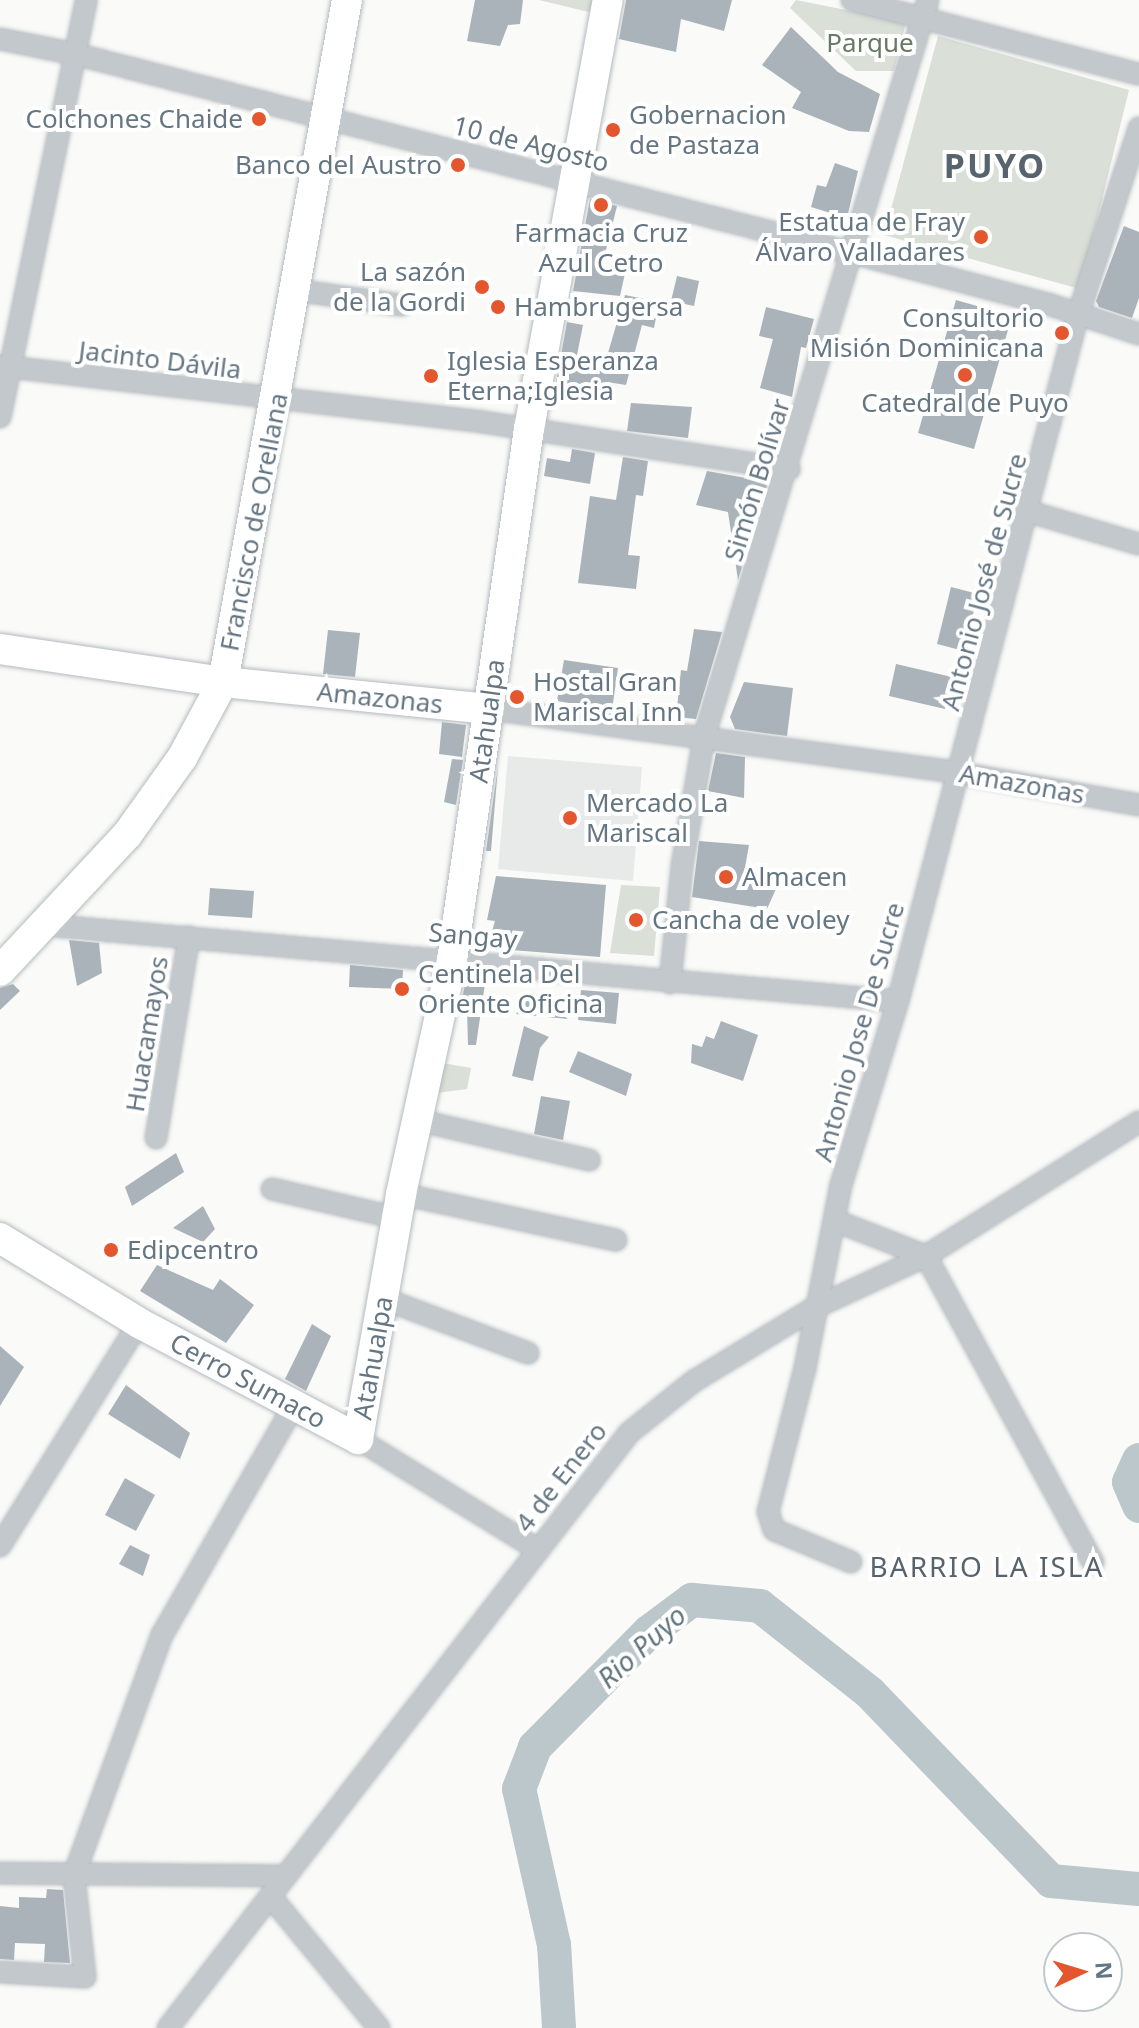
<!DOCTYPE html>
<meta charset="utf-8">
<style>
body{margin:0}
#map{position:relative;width:1139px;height:2028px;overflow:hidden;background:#fafaf8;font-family:"Noto Sans",sans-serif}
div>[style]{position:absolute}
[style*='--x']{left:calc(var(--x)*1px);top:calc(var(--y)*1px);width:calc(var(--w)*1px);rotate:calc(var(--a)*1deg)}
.built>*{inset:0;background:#e8e9e9}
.green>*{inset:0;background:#dadfd7}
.river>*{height:34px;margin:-17px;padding:0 17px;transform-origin:17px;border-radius:17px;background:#bbc7cb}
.building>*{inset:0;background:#aab3b9}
.roads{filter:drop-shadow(0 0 2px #b3babf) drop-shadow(0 0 2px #b3babf)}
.street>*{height:20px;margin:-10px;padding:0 10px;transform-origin:10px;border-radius:10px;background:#c3c8cc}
.secondary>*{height:30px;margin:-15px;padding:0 15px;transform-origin:15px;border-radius:15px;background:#fff}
.dots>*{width:22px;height:22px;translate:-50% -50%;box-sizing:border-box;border:4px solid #fff;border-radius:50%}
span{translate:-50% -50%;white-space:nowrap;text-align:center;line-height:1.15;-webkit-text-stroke:8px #fff;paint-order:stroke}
.park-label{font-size:26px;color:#687a64}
.poi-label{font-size:26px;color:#657683}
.left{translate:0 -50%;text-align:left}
.right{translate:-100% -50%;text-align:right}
.street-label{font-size:26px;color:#657683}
.neighbourhood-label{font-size:28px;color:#57646e;letter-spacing:2px}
.water-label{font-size:28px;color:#60757c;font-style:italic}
.district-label{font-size:34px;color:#57646e;font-weight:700;letter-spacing:2px}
.north{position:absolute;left:1043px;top:1932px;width:80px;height:80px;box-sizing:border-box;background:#fff;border:2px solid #c1c8cd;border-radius:50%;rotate:86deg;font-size:22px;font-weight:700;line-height:32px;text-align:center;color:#657683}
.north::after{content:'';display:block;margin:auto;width:28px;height:36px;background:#e4572e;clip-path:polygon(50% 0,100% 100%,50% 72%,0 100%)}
</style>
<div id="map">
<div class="built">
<i style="clip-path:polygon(508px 756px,642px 767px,633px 881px,498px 869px)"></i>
</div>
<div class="green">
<i style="clip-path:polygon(539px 0,600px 0,597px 14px)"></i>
<i style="clip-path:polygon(796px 0,906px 22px,894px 71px,856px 71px,790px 8px)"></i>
<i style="clip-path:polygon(938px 36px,1129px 90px,1080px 289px,884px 235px)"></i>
<i style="clip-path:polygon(621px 885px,660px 887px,654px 956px,610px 953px)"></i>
<i style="clip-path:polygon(436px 1062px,471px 1068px,467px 1089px,429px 1094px)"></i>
</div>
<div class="river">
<i style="--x:1139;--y:1460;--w:24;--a:114"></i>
<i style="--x:1129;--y:1482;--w:26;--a:67"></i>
<i style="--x:559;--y:2028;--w:83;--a:-93.4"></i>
<i style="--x:554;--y:1945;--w:160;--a:-102.6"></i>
<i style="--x:519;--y:1789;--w:45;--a:-69.1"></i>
<i style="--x:535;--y:1747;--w:162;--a:-45.3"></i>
<i style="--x:649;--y:1632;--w:54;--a:-36.7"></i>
<i style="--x:692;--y:1600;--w:68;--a:5"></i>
<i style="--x:760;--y:1606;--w:140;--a:38.3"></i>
<i style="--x:870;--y:1693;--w:261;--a:46.1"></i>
<i style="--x:1051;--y:1881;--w:88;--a:5.2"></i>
</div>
<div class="building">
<i style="clip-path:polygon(475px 0,523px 0,520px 24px,508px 25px,500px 46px,467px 41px)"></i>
<i style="clip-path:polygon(626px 0,732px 0,724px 31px,681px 19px,676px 52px,619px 39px)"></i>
<i style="clip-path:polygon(791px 27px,838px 72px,880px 94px,869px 132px,849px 131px,792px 108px,801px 92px,762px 65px)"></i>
<i style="clip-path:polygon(835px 163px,858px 171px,847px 218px,811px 207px,817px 185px,826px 187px)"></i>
<i style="clip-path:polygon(590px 199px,617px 206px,602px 266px,626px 269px,620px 296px,573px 291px)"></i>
<i style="clip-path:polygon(1124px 226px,1139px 232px,1139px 298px,1132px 318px,1099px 307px,1096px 301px)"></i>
<i style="clip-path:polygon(677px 276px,699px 281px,694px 306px,671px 301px)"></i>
<i style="clip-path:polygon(625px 295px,659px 302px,654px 328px,642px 325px,626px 385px,607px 382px,605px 397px,555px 388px,567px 322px,583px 325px,575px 365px,603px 370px)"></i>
<i style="clip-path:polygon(956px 300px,1012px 316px,974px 449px,918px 433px)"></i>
<i style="clip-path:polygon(766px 307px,814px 319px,806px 348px,801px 347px,792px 397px,760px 388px,773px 339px,759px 336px)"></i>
<i style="clip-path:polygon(631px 403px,692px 407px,688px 438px,627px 431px)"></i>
<i style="clip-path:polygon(572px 449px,595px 453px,590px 484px,544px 476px,547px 458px,570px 462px)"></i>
<i style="clip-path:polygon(623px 457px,648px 461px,643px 496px,636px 495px,628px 555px,640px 556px,636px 589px,578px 583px,590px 496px,616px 500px)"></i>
<i style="clip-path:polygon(707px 471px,768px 482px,738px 580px,728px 512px,696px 505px)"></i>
<i style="clip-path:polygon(951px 587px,978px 594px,964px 651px,937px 644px)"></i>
<i style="clip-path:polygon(694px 629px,722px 632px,696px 719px,676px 717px,681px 670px,687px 671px)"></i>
<i style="clip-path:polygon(328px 630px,360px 633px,355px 677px,323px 674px)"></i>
<i style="clip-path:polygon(564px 660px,618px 668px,612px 710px,557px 701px)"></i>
<i style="clip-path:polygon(896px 664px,952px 677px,945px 709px,889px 696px)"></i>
<i style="clip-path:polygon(744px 682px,793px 688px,787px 736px,735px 729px,730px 717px)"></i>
<i style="clip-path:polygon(442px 722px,466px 725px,462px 757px,439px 754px)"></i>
<i style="clip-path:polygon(716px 753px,745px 757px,744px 798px,708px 791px)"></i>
<i style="clip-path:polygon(452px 759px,463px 760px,456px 805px,444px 802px)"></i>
<i style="clip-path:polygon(498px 766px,491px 851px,486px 851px)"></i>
<i style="clip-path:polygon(699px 841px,749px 845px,744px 873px,780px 880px,767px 909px,692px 897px)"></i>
<i style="clip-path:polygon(496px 876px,606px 885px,600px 957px,487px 948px,495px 921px,487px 920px)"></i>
<i style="clip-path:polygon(210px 888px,254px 891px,252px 918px,208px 915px)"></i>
<i style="clip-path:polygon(69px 940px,99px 943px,102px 973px,77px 986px)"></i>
<i style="clip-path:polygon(350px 965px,403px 970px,402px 989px,349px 987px)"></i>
<i style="clip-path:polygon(467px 976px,486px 977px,476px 1045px,468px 1045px,467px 1009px,460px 1007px)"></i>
<i style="clip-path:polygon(13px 984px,20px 991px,0 1010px,0 988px)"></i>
<i style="clip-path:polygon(581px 990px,619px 993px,616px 1024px,578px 1020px)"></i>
<i style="clip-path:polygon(533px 992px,568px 1019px,516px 1014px)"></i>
<i style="clip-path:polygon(721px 1021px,758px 1035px,743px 1081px,691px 1063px,692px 1044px,702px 1047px,706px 1036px,714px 1039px)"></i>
<i style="clip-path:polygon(524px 1026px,549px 1037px,540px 1048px,533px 1081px,512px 1076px)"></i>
<i style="clip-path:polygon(578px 1051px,632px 1074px,626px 1096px,569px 1072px)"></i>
<i style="clip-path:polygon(541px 1096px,570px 1101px,563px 1140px,534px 1134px)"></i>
<i style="clip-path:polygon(176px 1153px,184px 1172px,132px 1206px,125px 1187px)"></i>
<i style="clip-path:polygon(203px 1206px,215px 1229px,203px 1242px,173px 1228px)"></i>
<i style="clip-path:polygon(157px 1265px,213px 1290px,220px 1279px,254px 1305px,226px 1343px,140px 1291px)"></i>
<i style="clip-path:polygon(312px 1324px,331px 1336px,306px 1391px,285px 1379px)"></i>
<i style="clip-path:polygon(0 1346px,24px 1367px,0 1406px)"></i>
<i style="clip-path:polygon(126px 1385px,190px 1433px,180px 1459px,108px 1414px)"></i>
<i style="clip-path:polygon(125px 1478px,155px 1495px,136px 1531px,105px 1515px)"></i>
<i style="clip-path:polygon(130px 1545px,150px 1555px,143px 1576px,119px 1564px)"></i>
<i style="clip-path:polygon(47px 1889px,63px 1890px,70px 1963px,44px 1962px,45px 1944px,15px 1943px,14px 1960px,0 1959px,0 1906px,19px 1908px,19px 1897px,46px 1898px)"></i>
</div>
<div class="roads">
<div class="street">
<i style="--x:852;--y:0;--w:296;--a:14.5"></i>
<i style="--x:0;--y:39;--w:76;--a:11.3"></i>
<i style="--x:75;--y:54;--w:827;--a:14.36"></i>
<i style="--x:876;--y:259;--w:178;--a:14.7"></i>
<i style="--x:1048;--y:304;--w:96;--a:18.2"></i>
<i style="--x:294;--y:290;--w:108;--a:8"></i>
<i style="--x:0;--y:366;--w:485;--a:6.6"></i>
<i style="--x:482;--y:422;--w:311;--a:8.7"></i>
<i style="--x:0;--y:417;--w:426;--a:-78.3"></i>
<i style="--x:1030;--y:512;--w:114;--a:16.4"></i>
<i style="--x:489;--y:709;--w:475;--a:7.7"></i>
<i style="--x:960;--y:773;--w:182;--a:10.1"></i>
<i style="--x:44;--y:925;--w:857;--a:5.09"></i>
<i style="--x:670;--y:983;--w:118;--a:-84.1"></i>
<i style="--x:682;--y:866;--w:131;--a:-80.3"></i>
<i style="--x:704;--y:737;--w:770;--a:-73.09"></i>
<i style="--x:417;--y:1120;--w:177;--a:13.1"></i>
<i style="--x:156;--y:1138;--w:204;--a:-80.7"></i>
<i style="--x:272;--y:1189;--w:128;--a:13.1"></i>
<i style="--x:401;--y:1194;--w:220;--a:12.1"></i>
<i style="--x:836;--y:1221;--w:97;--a:21.3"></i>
<i style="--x:926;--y:1256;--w:349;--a:61.4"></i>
<i style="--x:384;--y:1299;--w:154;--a:20.6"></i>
<i style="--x:358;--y:1439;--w:210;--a:31.6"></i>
<i style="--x:0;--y:1546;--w:263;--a:-58.1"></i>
<i style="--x:851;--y:1562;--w:83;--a:-157.4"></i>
<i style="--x:774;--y:1530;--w:19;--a:-108"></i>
<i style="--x:768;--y:1512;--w:149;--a:-75.6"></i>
<i style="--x:805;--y:1368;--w:187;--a:-78.9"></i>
<i style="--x:841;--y:1185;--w:193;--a:-72.8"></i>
<i style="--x:898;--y:1001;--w:709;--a:-75.3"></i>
<i style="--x:1078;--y:315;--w:197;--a:-71.9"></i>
<i style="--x:0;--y:1873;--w:286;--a:0.6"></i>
<i style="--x:271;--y:1897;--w:170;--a:50.5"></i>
<i style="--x:0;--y:1972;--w:85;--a:3.4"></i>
<i style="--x:85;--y:1977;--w:103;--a:-96.2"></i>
<i style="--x:74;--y:1875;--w:256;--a:-69.9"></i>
<i style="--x:162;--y:1635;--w:265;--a:-60.1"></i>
<i style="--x:168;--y:2028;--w:753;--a:-52.23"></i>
<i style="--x:629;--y:1433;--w:83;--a:-38.7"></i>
<i style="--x:694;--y:1381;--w:140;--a:-31.3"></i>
<i style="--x:814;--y:1308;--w:123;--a:-24.9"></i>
<i style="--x:926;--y:1256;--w:252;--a:-32.2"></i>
</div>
<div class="secondary">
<i style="--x:0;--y:649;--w:225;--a:8.4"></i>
<i style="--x:223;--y:682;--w:267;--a:5.8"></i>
<i style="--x:0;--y:971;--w:186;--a:-47"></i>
<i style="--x:127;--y:835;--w:95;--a:-54.5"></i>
<i style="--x:182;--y:758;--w:86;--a:-61.7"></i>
<i style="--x:223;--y:682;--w:693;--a:-79.7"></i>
<i style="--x:0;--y:1238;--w:163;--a:31.4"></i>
<i style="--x:139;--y:1323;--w:248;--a:27.9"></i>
<i style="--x:358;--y:1439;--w:249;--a:-80"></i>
<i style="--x:401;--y:1194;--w:239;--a:-77.7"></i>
<i style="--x:452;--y:960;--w:537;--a:-81.75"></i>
<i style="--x:529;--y:429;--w:436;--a:-79.6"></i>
</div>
</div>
<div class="dots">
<i style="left:259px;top:119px;background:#e4572e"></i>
<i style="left:613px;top:130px;background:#e4572e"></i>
<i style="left:458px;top:165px;background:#e4572e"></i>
<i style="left:601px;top:205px;background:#e4572e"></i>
<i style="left:981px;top:237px;background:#e4572e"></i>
<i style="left:482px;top:287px;background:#e4572e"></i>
<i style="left:498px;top:307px;background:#e4572e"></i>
<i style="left:1062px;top:333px;background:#e4572e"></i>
<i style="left:965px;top:375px;background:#e4572e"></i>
<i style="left:431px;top:376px;background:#e4572e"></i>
<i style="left:517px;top:697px;background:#e4572e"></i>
<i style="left:570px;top:818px;background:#e4572e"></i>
<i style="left:726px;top:877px;background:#e4572e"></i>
<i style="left:636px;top:920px;background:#e4572e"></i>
<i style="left:402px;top:989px;background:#e4572e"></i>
<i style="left:111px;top:1250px;background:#e4572e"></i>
</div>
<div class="park-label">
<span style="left:870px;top:43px">Parque</span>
</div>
<div class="poi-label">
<span class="left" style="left:629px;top:130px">Gobernacion<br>de Pastaza</span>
<span class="right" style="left:243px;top:119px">Colchones Chaide</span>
<span class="right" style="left:442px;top:165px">Banco del Austro</span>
<span class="right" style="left:965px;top:237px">Estatua de Fray<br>Álvaro Valladares</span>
<span style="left:601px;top:248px">Farmacia Cruz<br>Azul Cetro</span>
<span class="right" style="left:466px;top:287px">La sazón<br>de la Gordi</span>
<span class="left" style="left:514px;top:307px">Hambrugersa</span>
<span class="right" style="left:1044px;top:333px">Consultorio<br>Misión Dominicana</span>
<span class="left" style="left:447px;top:376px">Iglesia Esperanza<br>Eterna;Iglesia</span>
<span style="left:965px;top:403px">Catedral de Puyo</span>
<span class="left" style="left:533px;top:697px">Hostal Gran<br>Mariscal Inn</span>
<span class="left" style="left:586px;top:818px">Mercado La<br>Mariscal</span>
<span class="left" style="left:742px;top:877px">Almacen</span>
<span class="left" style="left:652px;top:920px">Cancha de voley</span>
<span class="left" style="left:418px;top:989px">Centinela Del<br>Oriente Oficina</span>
<span class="left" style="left:127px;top:1250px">Edipcentro</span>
</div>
<div class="street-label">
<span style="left:531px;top:144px;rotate:14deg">10 de Agosto</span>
<span style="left:160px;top:360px;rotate:7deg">Jacinto Dávila</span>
<span style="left:757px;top:480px;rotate:-73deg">Simón Bolívar</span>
<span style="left:254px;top:522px;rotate:-79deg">Francisco de Orellana</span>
<span style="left:984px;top:582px;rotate:-75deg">Antonio José de Sucre</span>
<span style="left:380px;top:698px;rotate:6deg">Amazonas</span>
<span style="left:487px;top:721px;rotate:-82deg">Atahualpa</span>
<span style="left:1022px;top:784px;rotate:10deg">Amazonas</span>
<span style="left:473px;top:936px;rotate:5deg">Sangay</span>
<span style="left:859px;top:1032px;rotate:-74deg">Antonio Jose De Sucre</span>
<span style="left:147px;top:1034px;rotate:-81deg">Huacamayos</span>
<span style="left:373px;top:1358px;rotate:-80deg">Atahualpa</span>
<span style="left:248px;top:1381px;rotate:28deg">Cerro Sumaco</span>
<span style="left:561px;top:1477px;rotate:-52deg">4 de Enero</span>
</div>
<div class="neighbourhood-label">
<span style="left:987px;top:1566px">BARRIO LA ISLA</span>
</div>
<div class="water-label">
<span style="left:641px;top:1646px;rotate:-42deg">Rio Puyo</span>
</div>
<div class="district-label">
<span style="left:995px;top:166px">PUYO</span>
</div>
<div class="north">N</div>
</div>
